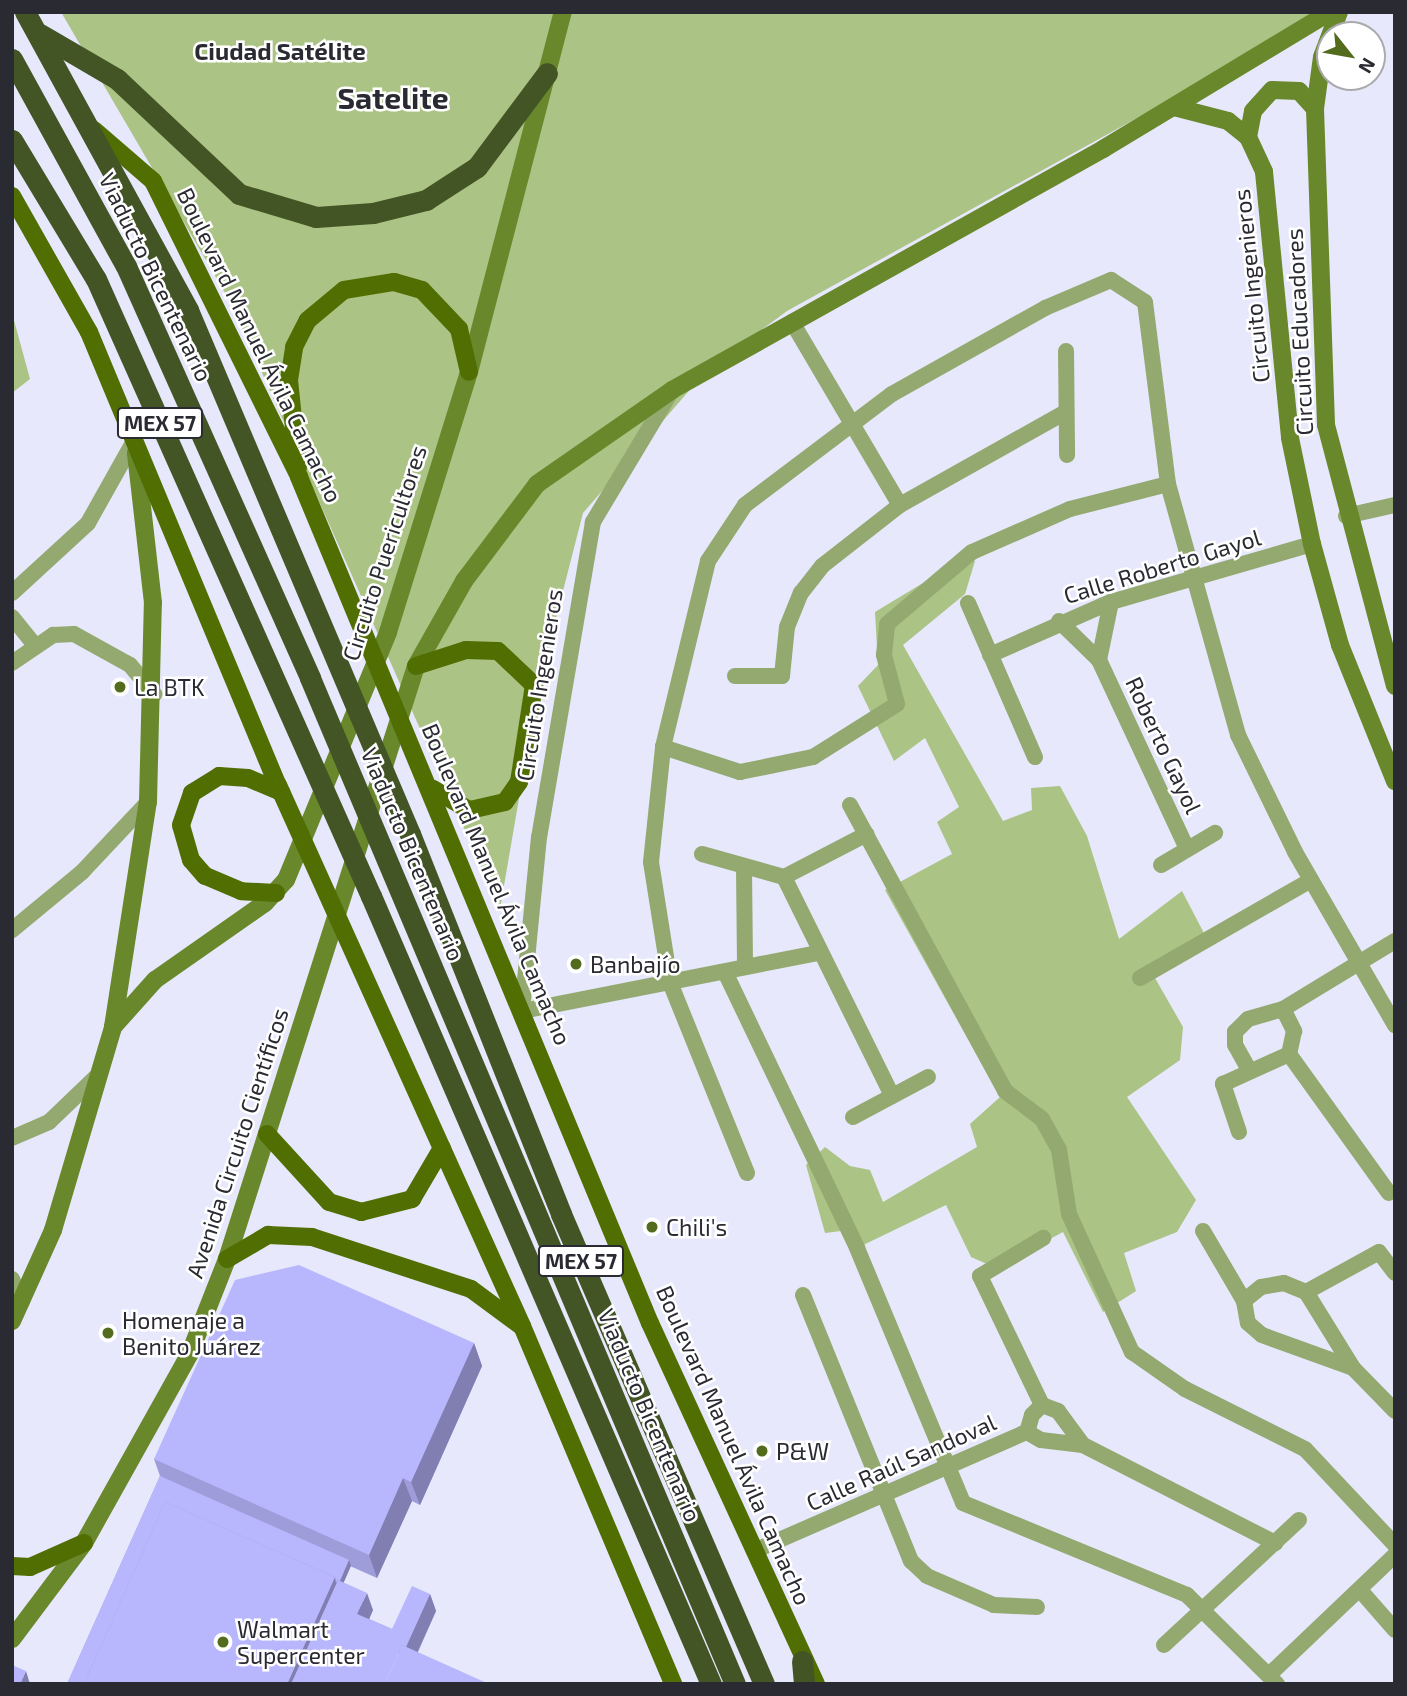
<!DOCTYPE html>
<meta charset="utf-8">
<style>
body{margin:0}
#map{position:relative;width:1407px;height:1696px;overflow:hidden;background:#e7e8fc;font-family:"Exo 2",sans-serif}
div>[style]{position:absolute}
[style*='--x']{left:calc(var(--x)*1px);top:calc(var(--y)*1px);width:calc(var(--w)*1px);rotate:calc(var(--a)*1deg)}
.green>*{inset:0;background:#abc385}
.street>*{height:16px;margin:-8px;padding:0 8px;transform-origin:8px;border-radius:8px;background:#93a970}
.secondary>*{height:18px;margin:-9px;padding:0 9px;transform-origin:9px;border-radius:9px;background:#69882b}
.primary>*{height:18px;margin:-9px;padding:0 9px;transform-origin:9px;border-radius:9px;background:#516e02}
.highway>*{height:21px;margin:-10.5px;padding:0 10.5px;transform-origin:10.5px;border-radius:10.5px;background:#435425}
.wall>*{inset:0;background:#9e9dda}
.shaded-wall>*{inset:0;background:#817fb1}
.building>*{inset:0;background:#b8b6fd}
.dots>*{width:19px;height:19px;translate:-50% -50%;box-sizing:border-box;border:4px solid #fff;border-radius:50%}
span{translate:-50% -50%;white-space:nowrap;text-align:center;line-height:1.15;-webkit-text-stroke:5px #fff;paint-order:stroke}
.shield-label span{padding:2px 5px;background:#fff;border:2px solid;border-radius:5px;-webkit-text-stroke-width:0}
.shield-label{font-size:21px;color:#2a2a32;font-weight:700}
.street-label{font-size:23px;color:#2a2a32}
.poi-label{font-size:23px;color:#2a2a32}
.left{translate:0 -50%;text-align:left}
.neighbourhood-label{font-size:24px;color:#2a2a32;font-weight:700}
.district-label{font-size:30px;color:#2a2a32;font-weight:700}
.frame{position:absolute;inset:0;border:14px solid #2a2a32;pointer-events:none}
.north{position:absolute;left:1316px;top:21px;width:70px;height:70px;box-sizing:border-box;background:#fff;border:2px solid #aaaaad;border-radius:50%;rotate:121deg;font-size:19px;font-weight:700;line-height:28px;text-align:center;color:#2a2a32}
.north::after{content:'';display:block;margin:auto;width:24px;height:32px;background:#526b1d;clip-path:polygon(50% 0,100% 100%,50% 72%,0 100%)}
</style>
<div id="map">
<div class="green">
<i style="clip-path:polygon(61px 12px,1329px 12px,787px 311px,707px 370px,583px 513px,538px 688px,500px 909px,231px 303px)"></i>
<i style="clip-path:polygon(12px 313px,30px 379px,12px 393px)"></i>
<i style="clip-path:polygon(966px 557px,975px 561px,965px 594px,903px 645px,1003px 821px,1032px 810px,1031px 788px,1060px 786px,1087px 836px,1119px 939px,1182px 891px,1207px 939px,1151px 971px,1183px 1027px,1180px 1060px,1127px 1097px,1196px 1200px,1177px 1232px,1124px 1253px,1136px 1291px,1103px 1312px,1063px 1232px,996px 1268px,971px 1257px,946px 1205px,857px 1248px,849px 1230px,825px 1233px,806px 1165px,825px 1147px,850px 1166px,870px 1170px,883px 1202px,977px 1147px,970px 1124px,1000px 1097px,885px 890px,952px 854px,937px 822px,959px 807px,925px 738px,894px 761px,858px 686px,878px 665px,875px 612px)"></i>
</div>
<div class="street">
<i style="--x:792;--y:322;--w:212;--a:59.5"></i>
<i style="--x:1066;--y:351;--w:104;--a:89.4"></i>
<i style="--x:671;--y:392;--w:152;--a:121"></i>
<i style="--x:593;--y:522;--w:320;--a:99.7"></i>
<i style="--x:539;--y:837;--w:175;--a:95.6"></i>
<i style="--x:522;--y:1011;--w:302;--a:-11.1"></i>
<i style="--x:1346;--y:516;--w:50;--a:-12.7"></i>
<i style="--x:12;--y:593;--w:103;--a:-42.6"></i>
<i style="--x:88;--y:523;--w:94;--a:-60.7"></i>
<i style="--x:968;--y:603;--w:168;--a:66.5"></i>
<i style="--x:12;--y:617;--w:35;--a:51"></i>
<i style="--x:1059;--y:621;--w:56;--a:44.3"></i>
<i style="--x:1099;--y:660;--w:208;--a:65"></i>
<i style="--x:990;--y:655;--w:132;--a:-23.7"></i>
<i style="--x:1111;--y:602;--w:209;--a:-16.1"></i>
<i style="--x:1099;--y:660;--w:59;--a:-78.3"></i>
<i style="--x:12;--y:663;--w:50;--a:-34.3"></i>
<i style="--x:53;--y:635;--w:21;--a:-3"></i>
<i style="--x:74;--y:634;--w:64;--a:29"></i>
<i style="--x:130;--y:665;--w:38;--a:50"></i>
<i style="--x:735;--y:676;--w:47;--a:0"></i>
<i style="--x:782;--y:676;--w:49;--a:-84.2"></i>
<i style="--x:787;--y:627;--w:37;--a:-68"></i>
<i style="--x:801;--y:593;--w:34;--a:-52"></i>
<i style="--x:822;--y:566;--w:99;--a:-38"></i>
<i style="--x:900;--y:505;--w:190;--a:-29.3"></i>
<i style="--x:663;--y:747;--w:81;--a:18"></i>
<i style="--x:740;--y:772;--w:75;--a:-11.6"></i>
<i style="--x:813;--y:757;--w:99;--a:-32.2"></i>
<i style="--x:897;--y:704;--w:51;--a:-104.9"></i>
<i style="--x:884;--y:655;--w:31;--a:-84"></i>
<i style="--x:887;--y:624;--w:111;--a:-40.3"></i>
<i style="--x:972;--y:552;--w:107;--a:-23.7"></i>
<i style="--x:1070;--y:509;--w:101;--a:-14.3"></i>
<i style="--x:850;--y:805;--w:325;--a:61.5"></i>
<i style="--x:1005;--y:1091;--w:46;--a:37.1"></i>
<i style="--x:1042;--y:1119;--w:35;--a:61"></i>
<i style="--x:1059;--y:1150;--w:65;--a:81.1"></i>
<i style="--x:1069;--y:1214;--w:152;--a:65.5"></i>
<i style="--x:1132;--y:1352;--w:65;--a:34.9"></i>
<i style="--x:1185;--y:1389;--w:134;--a:26.6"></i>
<i style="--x:1305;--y:1449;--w:132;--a:46.8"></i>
<i style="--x:702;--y:854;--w:85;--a:15.7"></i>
<i style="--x:784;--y:877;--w:93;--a:-27.4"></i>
<i style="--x:1161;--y:865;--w:63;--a:-30.7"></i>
<i style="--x:744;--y:868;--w:99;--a:89.4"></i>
<i style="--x:784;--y:877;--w:244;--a:63.7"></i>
<i style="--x:12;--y:930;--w:91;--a:-39.6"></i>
<i style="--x:82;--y:872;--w:96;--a:-46.7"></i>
<i style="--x:725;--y:972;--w:306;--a:64.4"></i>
<i style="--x:857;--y:1248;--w:276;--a:67.4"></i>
<i style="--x:963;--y:1503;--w:242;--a:22.3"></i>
<i style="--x:1187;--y:1595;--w:127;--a:44.7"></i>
<i style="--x:1140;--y:978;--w:197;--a:-29.8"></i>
<i style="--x:1283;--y:1009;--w:25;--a:63"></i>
<i style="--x:1294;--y:1031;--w:24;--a:102"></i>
<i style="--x:1248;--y:1068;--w:26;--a:-119"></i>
<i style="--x:1235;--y:1045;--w:13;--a:-90"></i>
<i style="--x:1235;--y:1032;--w:18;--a:-45"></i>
<i style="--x:1248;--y:1019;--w:36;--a:-16"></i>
<i style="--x:1283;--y:1009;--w:131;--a:-31.3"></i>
<i style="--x:853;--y:1117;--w:85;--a:-28.1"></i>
<i style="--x:1239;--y:1132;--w:51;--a:-108.4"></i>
<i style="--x:1223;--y:1084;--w:72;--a:-24.4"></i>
<i style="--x:1289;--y:1054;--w:171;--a:54.3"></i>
<i style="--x:12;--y:1138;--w:40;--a:-23.4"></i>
<i style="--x:49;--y:1122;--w:65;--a:-43.8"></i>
<i style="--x:747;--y:1173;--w:206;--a:-112"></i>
<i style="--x:670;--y:982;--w:121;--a:-99"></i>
<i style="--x:651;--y:862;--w:116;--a:-84"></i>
<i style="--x:663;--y:747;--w:191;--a:-76.4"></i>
<i style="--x:708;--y:561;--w:67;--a:-56.5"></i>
<i style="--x:745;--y:505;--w:184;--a:-37.1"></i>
<i style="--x:892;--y:394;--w:176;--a:-29.3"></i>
<i style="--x:1045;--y:308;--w:72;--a:-23"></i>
<i style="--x:1111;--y:280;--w:40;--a:32.9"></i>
<i style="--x:1145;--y:302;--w:183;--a:82.8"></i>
<i style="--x:1168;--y:484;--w:261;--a:74.4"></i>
<i style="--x:1238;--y:735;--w:130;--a:64"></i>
<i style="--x:1295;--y:852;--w:200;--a:60"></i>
<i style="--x:1203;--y:1231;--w:81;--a:59.6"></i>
<i style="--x:12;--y:1279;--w:25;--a:67"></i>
<i style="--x:1306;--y:1292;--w:83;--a:-28.7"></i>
<i style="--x:1379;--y:1252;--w:26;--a:53"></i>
<i style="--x:803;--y:1295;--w:287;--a:67.9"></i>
<i style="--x:911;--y:1561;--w:22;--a:43"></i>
<i style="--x:927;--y:1576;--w:73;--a:23.4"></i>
<i style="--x:994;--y:1605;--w:43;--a:2.7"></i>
<i style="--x:1353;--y:1368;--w:89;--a:-121.7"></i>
<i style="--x:1306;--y:1292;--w:24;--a:-158"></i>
<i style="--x:1284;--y:1283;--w:23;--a:170"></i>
<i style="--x:1261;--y:1287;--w:22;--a:141"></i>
<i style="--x:1244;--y:1301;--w:22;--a:80"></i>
<i style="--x:1248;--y:1323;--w:18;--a:41"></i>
<i style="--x:1262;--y:1335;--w:97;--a:19.9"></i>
<i style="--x:1353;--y:1368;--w:60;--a:45.7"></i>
<i style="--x:1042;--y:1405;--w:143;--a:-115.7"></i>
<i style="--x:980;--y:1276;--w:74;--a:-31.1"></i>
<i style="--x:1083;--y:1445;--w:42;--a:-126.3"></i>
<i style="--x:1058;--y:1411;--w:17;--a:-159"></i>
<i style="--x:1042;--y:1405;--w:14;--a:135"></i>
<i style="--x:1032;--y:1415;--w:18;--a:106"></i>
<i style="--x:1027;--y:1432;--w:16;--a:30"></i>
<i style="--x:1041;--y:1440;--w:42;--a:6.8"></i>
<i style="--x:1083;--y:1445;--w:216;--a:27"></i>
<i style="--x:754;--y:1551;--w:298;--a:-23.6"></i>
<i style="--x:1360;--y:1590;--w:53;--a:48.8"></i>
<i style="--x:1164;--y:1645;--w:184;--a:-42.8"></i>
<i style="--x:1269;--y:1675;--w:174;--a:-43.6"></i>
</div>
<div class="secondary">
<i style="--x:1339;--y:12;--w:48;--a:110.7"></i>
<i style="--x:1322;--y:57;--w:52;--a:97.7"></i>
<i style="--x:1315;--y:109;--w:316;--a:88"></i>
<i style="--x:1326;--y:425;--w:270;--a:75.2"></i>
<i style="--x:1174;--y:107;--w:56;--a:14.5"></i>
<i style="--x:1228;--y:121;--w:26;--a:39"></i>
<i style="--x:1248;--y:137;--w:38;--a:65"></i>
<i style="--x:1264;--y:172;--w:267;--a:84.4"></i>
<i style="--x:1290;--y:438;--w:108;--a:78.3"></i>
<i style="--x:1312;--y:544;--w:105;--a:74.5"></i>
<i style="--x:1340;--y:645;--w:147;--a:68"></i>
<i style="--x:1248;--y:137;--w:26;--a:-79"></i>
<i style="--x:1253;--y:111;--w:28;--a:-48"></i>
<i style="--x:1272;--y:90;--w:27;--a:2"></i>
<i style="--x:1299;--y:91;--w:24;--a:48"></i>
<i style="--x:113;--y:1027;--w:63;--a:-48.2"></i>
<i style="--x:155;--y:980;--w:134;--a:-35"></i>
<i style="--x:265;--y:903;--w:31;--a:-48"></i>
<i style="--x:286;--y:880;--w:268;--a:-67.6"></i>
<i style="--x:388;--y:632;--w:272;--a:-72.7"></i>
<i style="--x:469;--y:372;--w:372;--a:-75.4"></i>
<i style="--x:12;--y:1321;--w:100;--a:-65.7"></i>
<i style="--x:53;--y:1230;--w:212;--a:-73.5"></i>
<i style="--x:113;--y:1027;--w:228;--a:-81.2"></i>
<i style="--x:148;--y:802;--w:199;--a:-88.6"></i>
<i style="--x:153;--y:603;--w:151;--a:-96.5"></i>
<i style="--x:12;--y:1639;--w:120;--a:-53.1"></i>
<i style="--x:84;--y:1543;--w:218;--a:-60.8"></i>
<i style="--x:190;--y:1353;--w:101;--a:-68.5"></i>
<i style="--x:227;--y:1259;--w:622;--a:-72.32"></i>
<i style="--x:416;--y:666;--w:98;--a:-60.5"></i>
<i style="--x:464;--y:581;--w:121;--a:-53"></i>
<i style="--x:537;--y:484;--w:165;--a:-34.8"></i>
<i style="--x:672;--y:390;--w:494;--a:-29.2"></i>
<i style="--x:1103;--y:149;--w:265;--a:-31.1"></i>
</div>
<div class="primary">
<i style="--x:94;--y:130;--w:78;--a:40.8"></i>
<i style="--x:153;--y:181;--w:330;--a:63.7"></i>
<i style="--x:299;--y:477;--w:916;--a:67.47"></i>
<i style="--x:650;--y:1323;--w:397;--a:65.3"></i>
<i style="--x:12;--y:196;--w:156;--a:60.5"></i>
<i style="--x:89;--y:332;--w:491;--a:67.4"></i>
<i style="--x:278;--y:785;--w:593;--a:65.72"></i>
<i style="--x:522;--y:1326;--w:389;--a:67.1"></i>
<i style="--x:298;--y:467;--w:87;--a:-95.9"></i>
<i style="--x:289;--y:380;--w:33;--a:-81"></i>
<i style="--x:294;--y:347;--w:30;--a:-63"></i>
<i style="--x:308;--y:320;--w:47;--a:-39.8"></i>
<i style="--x:344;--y:290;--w:51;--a:-9.1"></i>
<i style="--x:394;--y:282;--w:29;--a:16"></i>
<i style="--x:422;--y:290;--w:54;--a:46.5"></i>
<i style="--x:459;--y:329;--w:44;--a:76.9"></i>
<i style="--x:416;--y:666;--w:52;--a:-17.7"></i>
<i style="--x:466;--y:650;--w:32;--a:2"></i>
<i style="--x:498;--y:651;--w:50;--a:43.4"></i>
<i style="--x:534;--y:685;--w:98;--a:98.8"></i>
<i style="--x:519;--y:782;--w:24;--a:125"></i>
<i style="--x:505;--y:802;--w:37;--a:167"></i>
<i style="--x:469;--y:810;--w:42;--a:-149.7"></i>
<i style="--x:276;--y:893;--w:35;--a:-177"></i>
<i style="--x:241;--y:891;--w:39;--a:-157"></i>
<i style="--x:205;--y:876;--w:21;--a:-131"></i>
<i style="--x:191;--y:860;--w:36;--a:-106"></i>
<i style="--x:181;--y:825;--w:34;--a:-71"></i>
<i style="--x:192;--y:793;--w:32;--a:-32"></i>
<i style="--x:219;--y:776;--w:29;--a:4"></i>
<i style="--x:248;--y:778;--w:36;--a:23"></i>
<i style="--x:267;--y:1134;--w:92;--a:47.6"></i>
<i style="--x:329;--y:1202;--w:34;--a:17"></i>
<i style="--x:361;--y:1212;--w:53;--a:-14.3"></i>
<i style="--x:412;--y:1199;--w:59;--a:-59.5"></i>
<i style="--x:227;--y:1259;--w:48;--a:-30.3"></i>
<i style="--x:268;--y:1235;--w:44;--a:2.6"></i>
<i style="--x:312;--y:1237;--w:167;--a:18.1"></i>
<i style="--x:471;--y:1289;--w:62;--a:36.5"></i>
<i style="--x:12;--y:1566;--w:18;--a:3"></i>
<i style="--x:30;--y:1567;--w:59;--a:-24"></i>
</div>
<div class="highway">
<i style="--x:25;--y:12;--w:340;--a:61.3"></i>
<i style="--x:188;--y:310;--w:569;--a:67.04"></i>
<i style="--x:410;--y:834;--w:409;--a:68.3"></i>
<i style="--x:561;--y:1214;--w:512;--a:66.64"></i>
<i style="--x:40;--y:34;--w:89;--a:30.3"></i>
<i style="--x:117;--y:79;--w:168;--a:43.3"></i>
<i style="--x:239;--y:194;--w:80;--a:16.6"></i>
<i style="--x:316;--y:217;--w:57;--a:-4"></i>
<i style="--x:373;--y:213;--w:55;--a:-13.8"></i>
<i style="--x:426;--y:200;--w:61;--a:-32.9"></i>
<i style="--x:477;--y:167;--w:117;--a:-53.3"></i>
<i style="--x:12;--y:59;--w:236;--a:61.2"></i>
<i style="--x:126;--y:266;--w:451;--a:65.9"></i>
<i style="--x:310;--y:678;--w:1092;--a:67.1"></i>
<i style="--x:12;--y:140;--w:162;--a:58.9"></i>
<i style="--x:96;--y:279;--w:676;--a:65.98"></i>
<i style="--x:371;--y:896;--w:858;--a:66.66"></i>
<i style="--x:802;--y:1661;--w:23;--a:85"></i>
</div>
<div class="wall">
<i style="clip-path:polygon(474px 1343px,482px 1366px,420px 1505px,412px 1501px,377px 1578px,350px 1566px,343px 1582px,373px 1610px,369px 1619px,392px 1629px,430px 1594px,436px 1611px,418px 1652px,67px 1684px,160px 1476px,154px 1459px)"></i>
</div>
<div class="shaded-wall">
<i style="clip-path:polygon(474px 1343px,482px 1366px,420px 1505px,411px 1482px)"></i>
<i style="clip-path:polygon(403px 1478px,412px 1501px,377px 1578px,369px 1555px)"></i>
<i style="clip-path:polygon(349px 1560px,351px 1566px,340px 1591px,305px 1684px,287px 1684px,335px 1577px)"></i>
<i style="clip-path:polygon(367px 1593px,373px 1610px,364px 1631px,357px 1614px)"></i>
<i style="clip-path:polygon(430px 1594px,436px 1611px,403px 1684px,389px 1684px)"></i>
<i style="clip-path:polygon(26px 1671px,30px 1684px,20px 1684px)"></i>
</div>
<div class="building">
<i style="clip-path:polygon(299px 1265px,474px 1343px,411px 1482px,403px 1478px,369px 1555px,154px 1459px,235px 1280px)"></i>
<i style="clip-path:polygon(160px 1476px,349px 1560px,340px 1581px,338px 1580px,336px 1583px,335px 1577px,165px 1502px,84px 1684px,67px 1684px)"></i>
<i style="clip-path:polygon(165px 1502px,335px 1577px,287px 1684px,84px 1684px)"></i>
<i style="clip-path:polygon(338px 1580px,367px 1593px,357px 1614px,392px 1629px,412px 1586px,430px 1594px,406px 1647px,402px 1645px,385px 1684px,291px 1684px)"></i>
<i style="clip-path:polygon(402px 1645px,489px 1684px,385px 1684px)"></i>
<i style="clip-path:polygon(12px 1665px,26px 1671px,20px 1684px,12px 1684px)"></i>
</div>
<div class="dots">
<i style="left:120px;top:687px;background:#526b1d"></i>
<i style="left:576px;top:964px;background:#526b1d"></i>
<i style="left:652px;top:1227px;background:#526b1d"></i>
<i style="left:108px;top:1333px;background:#526b1d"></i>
<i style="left:762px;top:1451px;background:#526b1d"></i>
<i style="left:223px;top:1642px;background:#526b1d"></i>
</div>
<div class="shield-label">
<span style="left:160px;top:423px">MEX 57</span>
<span style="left:581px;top:1261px">MEX 57</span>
</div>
<div class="street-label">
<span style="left:156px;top:277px;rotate:64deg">Viaducto Bicentenario</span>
<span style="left:1251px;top:286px;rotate:-96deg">Circuito Ingenieros</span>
<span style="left:1299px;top:332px;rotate:-93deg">Circuito Educadores</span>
<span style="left:260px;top:345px;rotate:64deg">Boulevard Manuel Ávila Camacho</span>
<span style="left:384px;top:553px;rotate:-72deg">Circuito Puericultores</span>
<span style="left:1162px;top:566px;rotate:-17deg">Calle Roberto Gayol</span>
<span style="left:539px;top:685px;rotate:-81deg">Circuito Ingenieros</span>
<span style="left:1164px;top:745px;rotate:65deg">Roberto Gayol</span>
<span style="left:413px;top:854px;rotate:67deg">Viaducto Bicentenario</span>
<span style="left:497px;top:884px;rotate:67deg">Boulevard Manuel Ávila Camacho</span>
<span style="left:237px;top:1143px;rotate:-72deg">Avenida Circuito Científicos</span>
<span style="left:650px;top:1415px;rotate:67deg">Viaducto Bicentenario</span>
<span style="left:734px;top:1445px;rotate:66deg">Boulevard Manuel Ávila Camacho</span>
<span style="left:901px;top:1462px;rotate:-24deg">Calle Raúl Sandoval</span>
</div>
<div class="poi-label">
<span class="left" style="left:134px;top:687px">La BTK</span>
<span class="left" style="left:590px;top:964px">Banbajío</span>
<span class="left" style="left:666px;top:1227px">Chili's</span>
<span class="left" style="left:122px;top:1333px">Homenaje a<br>Benito Juárez</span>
<span class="left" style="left:776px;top:1451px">P&amp;W</span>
<span class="left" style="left:237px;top:1642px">Walmart<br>Supercenter</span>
</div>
<div class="neighbourhood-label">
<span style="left:280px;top:51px">Ciudad Satélite</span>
</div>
<div class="district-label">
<span style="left:393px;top:97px">Satelite</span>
</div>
<div class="frame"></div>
<div class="north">N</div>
</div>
